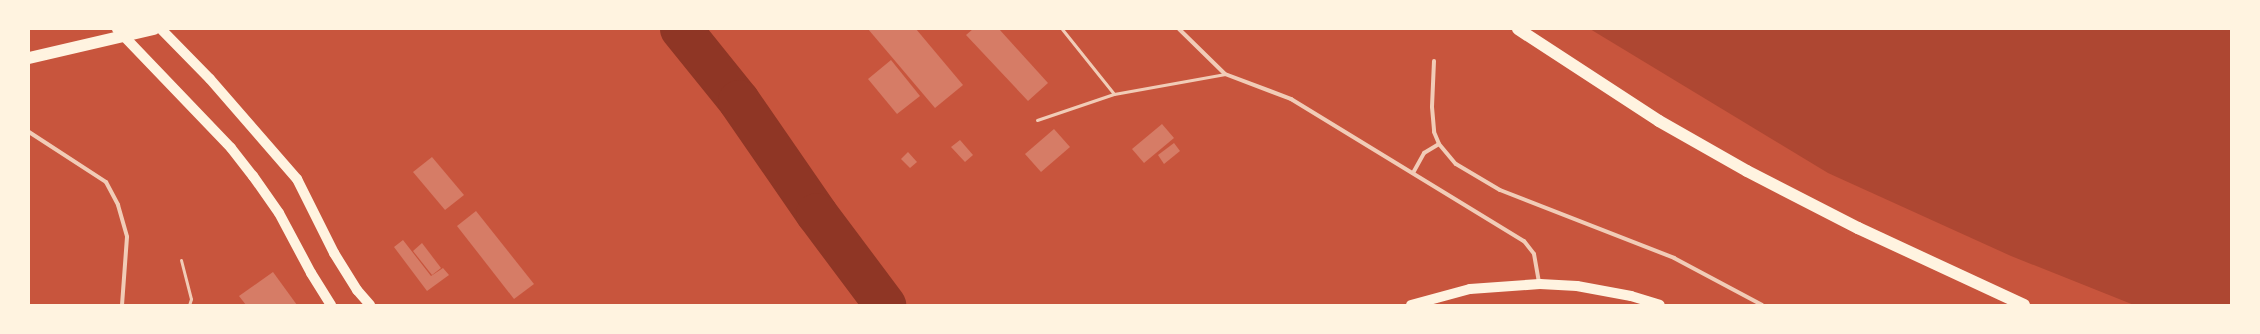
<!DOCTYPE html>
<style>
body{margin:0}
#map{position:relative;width:2260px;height:334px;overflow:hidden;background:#c8553d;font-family:"Fira Sans",sans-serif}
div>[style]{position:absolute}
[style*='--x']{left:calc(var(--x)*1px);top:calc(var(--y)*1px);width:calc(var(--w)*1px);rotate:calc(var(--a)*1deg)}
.green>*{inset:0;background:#ae4732}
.river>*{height:42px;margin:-21px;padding:0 21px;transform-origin:21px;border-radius:21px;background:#8f3625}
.building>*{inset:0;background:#d67c66}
.service>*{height:3px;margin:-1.5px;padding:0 1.5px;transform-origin:1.5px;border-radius:1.5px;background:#f1ccb7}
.minor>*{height:4px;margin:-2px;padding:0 2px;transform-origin:2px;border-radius:2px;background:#f1ccb7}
.primary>*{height:10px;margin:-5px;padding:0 5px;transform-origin:5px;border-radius:5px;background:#fff3e0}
.motorway>*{height:12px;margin:-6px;padding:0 6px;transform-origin:6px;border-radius:6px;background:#fff3e0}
span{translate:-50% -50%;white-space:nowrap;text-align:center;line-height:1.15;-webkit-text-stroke:3px #fff3e0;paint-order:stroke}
.frame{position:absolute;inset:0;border:30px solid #fff3e0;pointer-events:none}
</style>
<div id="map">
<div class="green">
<i style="clip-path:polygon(1590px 29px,2231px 29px,2231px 305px,2134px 305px,2011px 256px,1828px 173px)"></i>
</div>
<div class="river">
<i style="--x:681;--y:29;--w:92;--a:51.1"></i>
<i style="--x:739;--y:101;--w:137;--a:55.4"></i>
<i style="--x:817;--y:214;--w:114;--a:53.2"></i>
</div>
<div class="building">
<i style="clip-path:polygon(868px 29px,916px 29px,963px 85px,935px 108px)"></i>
<i style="clip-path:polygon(973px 29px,999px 29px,1048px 83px,1028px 101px,966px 35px)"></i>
<i style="clip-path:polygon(891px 60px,920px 96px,897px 114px,868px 79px)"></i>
<i style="clip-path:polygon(1162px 124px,1174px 138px,1144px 163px,1132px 149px)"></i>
<i style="clip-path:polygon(1054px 129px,1070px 147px,1041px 172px,1025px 154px)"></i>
<i style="clip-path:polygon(960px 140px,973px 155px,965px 162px,951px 147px)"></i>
<i style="clip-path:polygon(1174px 143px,1180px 151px,1164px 164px,1158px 155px)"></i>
<i style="clip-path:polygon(908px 152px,917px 162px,910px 168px,901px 159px)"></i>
<i style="clip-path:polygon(432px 157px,464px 195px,445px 210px,413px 172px)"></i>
<i style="clip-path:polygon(476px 211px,534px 284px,514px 299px,457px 226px)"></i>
<i style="clip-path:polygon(403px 240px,431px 276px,443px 268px,449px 275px,427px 291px,394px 247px)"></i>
<i style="clip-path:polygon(422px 243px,441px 268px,432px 275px,413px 251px)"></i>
<i style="clip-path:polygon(273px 272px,297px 305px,246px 305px,239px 296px)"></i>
</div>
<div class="service">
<i style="--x:1062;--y:29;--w:83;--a:51.3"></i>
<i style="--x:1037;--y:120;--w:81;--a:-18.7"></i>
<i style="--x:1114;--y:94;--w:113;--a:-10.2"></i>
<i style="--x:181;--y:260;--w:40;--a:75.6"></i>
<i style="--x:191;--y:299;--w:6;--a:108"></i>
</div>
<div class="minor">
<i style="--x:1179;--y:29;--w:64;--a:44.4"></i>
<i style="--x:1225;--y:74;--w:71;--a:20.7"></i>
<i style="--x:1291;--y:99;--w:273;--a:31.4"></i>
<i style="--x:1524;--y:241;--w:16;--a:52"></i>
<i style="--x:1534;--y:254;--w:29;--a:80"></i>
<i style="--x:1434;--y:61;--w:46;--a:92.5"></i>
<i style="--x:1432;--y:107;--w:25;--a:85"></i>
<i style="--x:1434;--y:132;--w:13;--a:67"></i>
<i style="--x:1439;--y:144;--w:26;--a:50"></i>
<i style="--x:1456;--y:164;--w:51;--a:30.6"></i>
<i style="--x:1500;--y:190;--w:187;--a:21.3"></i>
<i style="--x:1674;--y:258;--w:100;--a:28.1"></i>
<i style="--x:29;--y:132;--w:92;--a:33"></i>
<i style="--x:106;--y:182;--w:26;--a:62"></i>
<i style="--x:118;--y:205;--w:33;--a:74"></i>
<i style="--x:127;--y:237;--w:68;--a:94.2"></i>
<i style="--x:1413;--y:173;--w:23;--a:-61"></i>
<i style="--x:1424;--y:153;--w:17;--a:-31"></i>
</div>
<div class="primary">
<i style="--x:117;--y:29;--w:165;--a:46.2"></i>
<i style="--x:231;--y:148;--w:36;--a:52"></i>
<i style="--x:253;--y:176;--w:45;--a:54.9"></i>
<i style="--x:279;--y:213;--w:68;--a:61.9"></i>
<i style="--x:311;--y:273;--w:38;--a:58"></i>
<i style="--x:161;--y:29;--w:70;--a:45.6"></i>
<i style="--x:210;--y:79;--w:133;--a:49"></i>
<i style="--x:297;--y:179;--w:83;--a:63.4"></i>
<i style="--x:334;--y:253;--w:44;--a:58.1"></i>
<i style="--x:357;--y:290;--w:20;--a:49"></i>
<i style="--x:1411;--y:305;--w:61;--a:-15.2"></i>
<i style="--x:1470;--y:289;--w:70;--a:-4.1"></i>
<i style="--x:1540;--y:284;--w:37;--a:3"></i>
<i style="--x:1577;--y:286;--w:55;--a:10.5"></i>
<i style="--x:1631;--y:296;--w:30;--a:17"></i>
</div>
<div class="motorway">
<i style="--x:1518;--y:29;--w:168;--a:33.1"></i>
<i style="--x:1659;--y:121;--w:101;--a:29.6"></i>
<i style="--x:1747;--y:171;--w:125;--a:27.2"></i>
<i style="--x:1858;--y:228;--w:183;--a:24.9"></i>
<i style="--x:29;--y:58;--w:128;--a:-13.1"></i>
</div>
<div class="frame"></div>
</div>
